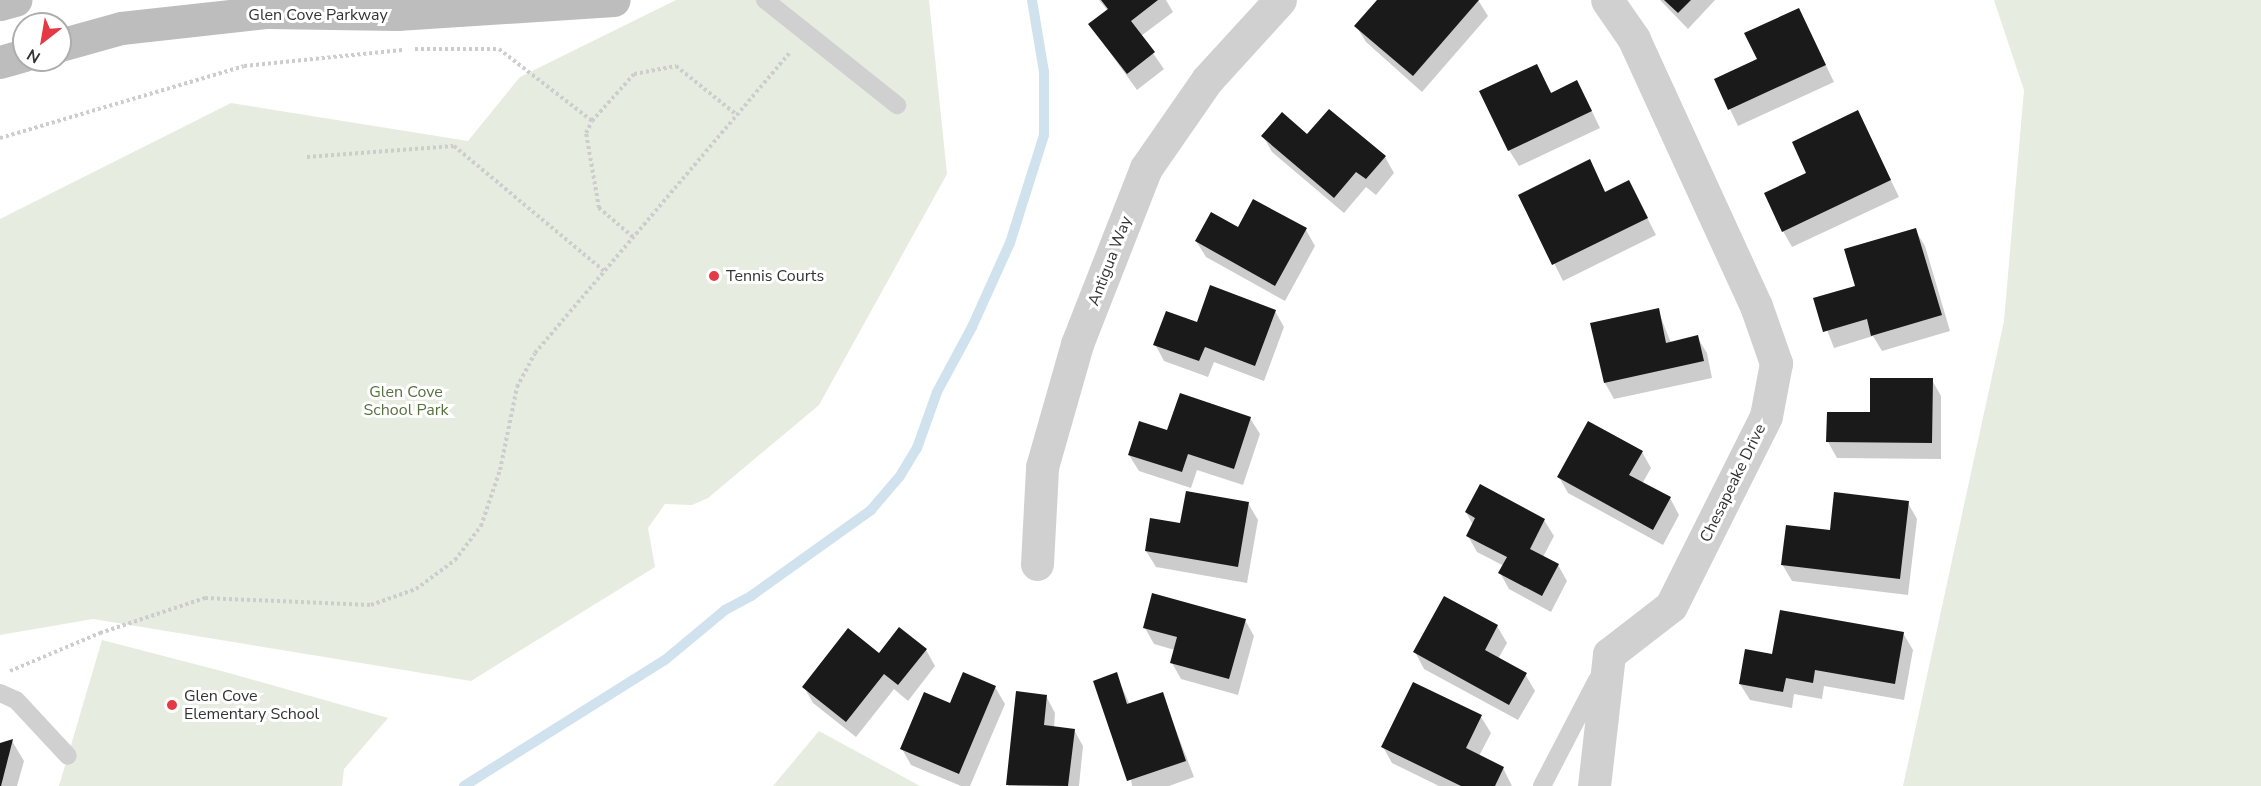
<!DOCTYPE html>
<style>
body{margin:0}
#map{position:relative;width:2261px;height:786px;overflow:hidden;background:#fff;font-family:"Nunito Sans",sans-serif}
div>[style]{position:absolute}
[style*='--x']{left:calc(var(--x)*1px);top:calc(var(--y)*1px);width:calc(var(--w)*1px);rotate:calc(var(--a)*1deg)}
.green>*{inset:0;background:#e6ecdf}
.shadow>*{inset:0;background:#0003}
.stream>*{height:10px;margin:-5px;padding:0 5px;transform-origin:5px;border-radius:5px;background:#cfe2ee}
.building>*{inset:0;background:#1a1a1a}
.path>*{height:4px;margin-top:-2px;transform-origin:0;background:repeating-linear-gradient(90deg,#cdcdcd 0 3px,transparent 0 6px)}
.service>*{height:18px;margin:-9px;padding:0 9px;transform-origin:9px;border-radius:9px;background:#d0d0d0}
.minor>*{height:33px;margin:-16.5px;padding:0 16.5px;transform-origin:16.5px;border-radius:16.5px;background:#d0d0d0}
.secondary>*{height:33px;margin:-16.5px;padding:0 16.5px;transform-origin:16.5px;border-radius:16.5px;background:#bdbdbd}
.dots>*{width:16px;height:16px;translate:-50% -50%;box-sizing:border-box;border:3px solid #fff;border-radius:50%}
span{translate:-50% -50%;white-space:nowrap;text-align:center;line-height:1.15;-webkit-text-stroke:6px #fff;paint-order:stroke}
.street-label{font-size:16px;color:#333}
.poi-label{font-size:16px;color:#333}
.left{translate:0 -50%;text-align:left}
.park-label{font-size:16px;color:#56703f}
.north{position:absolute;left:12px;top:12px;width:60px;height:60px;box-sizing:border-box;background:#fff;border:2px solid #adadad;border-radius:50%;rotate:211deg;font-size:16px;font-weight:700;line-height:24px;text-align:center;color:#333}
.north::after{content:'';display:block;margin:auto;width:21px;height:27px;background:#e63946;clip-path:polygon(50% 0,100% 100%,50% 72%,0 100%)}
</style>
<div id="map">
<div class="green">
<i style="clip-path:polygon(676px 0,929px 0,947px 174px,819px 405px,708px 498px,692px 505px,665px 504px,648px 528px,655px 567px,471px 681px,93px 619px,0 635px,0 219px,231px 103px,468px 141px,520px 77px)"></i>
<i style="clip-path:polygon(1994px 0,2261px 0,2261px 786px,1903px 786px,2004px 321px,2024px 90px)"></i>
<i style="clip-path:polygon(102px 640px,229px 673px,388px 718px,344px 769px,342px 786px,59px 786px)"></i>
<i style="clip-path:polygon(819px 731px,920px 786px,773px 786px)"></i>
</div>
<div class="shadow">
<i style="clip-path:polygon(1099px 0,1166px 0,1173px 12px,1141px 36px,1164px 69px,1137px 90px,1090px 25px,1108px 11px)"></i>
<i style="clip-path:polygon(1379px 0,1478px 0,1488px 16px,1422px 92px,1366px 42px,1356px 26px)"></i>
<i style="clip-path:polygon(1660px 0,1715px 0,1688px 29px)"></i>
<i style="clip-path:polygon(1799px 10px,1834px 82px,1738px 126px,1716px 80px,1759px 60px)"></i>
<i style="clip-path:polygon(1536px 66px,1552px 94px,1586px 99px,1600px 128px,1519px 166px,1509px 150px)"></i>
<i style="clip-path:polygon(1858px 112px,1899px 197px,1792px 247px,1783px 231px,1808px 173px)"></i>
<i style="clip-path:polygon(1263px 136px,1308px 136px,1385px 157px,1394px 173px,1376px 195px,1366px 187px,1344px 213px,1272px 152px)"></i>
<i style="clip-path:polygon(1598px 178px,1606px 193px,1637px 198px,1656px 235px,1563px 281px,1520px 195px)"></i>
<i style="clip-path:polygon(1238px 229px,1306px 230px,1315px 246px,1285px 301px,1206px 257px,1196px 241px)"></i>
<i style="clip-path:polygon(1915px 230px,1925px 246px,1950px 331px,1882px 351px,1873px 336px,1834px 348px,1815px 299px,1857px 287px)"></i>
<i style="clip-path:polygon(1658px 310px,1671px 343px,1697px 337px,1707px 353px,1712px 378px,1614px 399px,1605px 383px,1592px 324px)"></i>
<i style="clip-path:polygon(1275px 311px,1284px 327px,1264px 381px,1214px 362px,1208px 377px,1164px 361px,1155px 344px,1197px 324px)"></i>
<i style="clip-path:polygon(1932px 380px,1941px 396px,1941px 459px,1837px 458px,1828px 442px)"></i>
<i style="clip-path:polygon(1250px 418px,1260px 434px,1243px 485px,1197px 470px,1191px 488px,1139px 471px,1129px 455px)"></i>
<i style="clip-path:polygon(1642px 452px,1651px 468px,1642px 484px,1670px 498px,1679px 515px,1663px 545px,1568px 493px,1559px 477px)"></i>
<i style="clip-path:polygon(1248px 503px,1258px 520px,1247px 583px,1156px 567px,1146px 551px)"></i>
<i style="clip-path:polygon(1908px 503px,1917px 519px,1908px 595px,1792px 581px,1782px 564px,1831px 532px)"></i>
<i style="clip-path:polygon(1466px 512px,1544px 520px,1554px 536px,1543px 557px,1558px 565px,1567px 581px,1551px 612px,1509px 589px,1500px 573px,1504px 566px,1477px 552px,1468px 536px,1473px 525px)"></i>
<i style="clip-path:polygon(1245px 620px,1254px 636px,1238px 695px,1181px 679px,1172px 663px,1175px 650px,1154px 644px,1145px 628px)"></i>
<i style="clip-path:polygon(1497px 626px,1507px 643px,1498px 659px,1525px 674px,1535px 691px,1518px 720px,1424px 669px,1415px 652px)"></i>
<i style="clip-path:polygon(1903px 633px,1913px 650px,1904px 700px,1824px 686px,1822px 699px,1794px 694px,1792px 708px,1750px 700px,1740px 684px,1774px 656px)"></i>
<i style="clip-path:polygon(926px 650px,935px 666px,908px 701px,894px 689px,856px 737px,813px 703px,804px 687px,879px 655px)"></i>
<i style="clip-path:polygon(1116px 674px,1130px 705px,1162px 694px,1194px 777px,1169px 786px,1132px 786px)"></i>
<i style="clip-path:polygon(995px 687px,1005px 704px,970px 786px,961px 786px,911px 765px,902px 749px,951px 705px)"></i>
<i style="clip-path:polygon(1046px 696px,1055px 713px,1054px 728px,1074px 730px,1083px 746px,1079px 786px,1008px 786px)"></i>
<i style="clip-path:polygon(1481px 717px,1491px 733px,1479px 756px,1503px 768px,1512px 786px,1439px 786px,1392px 763px,1383px 747px)"></i>
<i style="clip-path:polygon(12px 741px,24px 761px,17px 786px,0 786px,0 745px)"></i>
</div>
<div class="stream">
<i style="--x:464;--y:786;--w:237;--a:-32.1"></i>
<i style="--x:665;--y:660;--w:78;--a:-39.8"></i>
<i style="--x:725;--y:610;--w:30;--a:-28"></i>
<i style="--x:751;--y:596;--w:148;--a:-35.6"></i>
<i style="--x:871;--y:510;--w:45;--a:-49.5"></i>
<i style="--x:900;--y:476;--w:33;--a:-59"></i>
<i style="--x:917;--y:448;--w:59;--a:-70.3"></i>
<i style="--x:937;--y:392;--w:74;--a:-61.7"></i>
<i style="--x:972;--y:327;--w:92;--a:-65.7"></i>
<i style="--x:1010;--y:243;--w:113;--a:-72.5"></i>
<i style="--x:1044;--y:135;--w:63;--a:-90"></i>
<i style="--x:1044;--y:72;--w:73;--a:-99.5"></i>
</div>
<div class="building">
<i style="clip-path:polygon(1101px 0,1158px 0,1131px 21px,1155px 52px,1127px 74px,1088px 24px,1108px 9px)"></i>
<i style="clip-path:polygon(1377px 0,1479px 0,1413px 76px,1354px 26px)"></i>
<i style="clip-path:polygon(1664px 0,1691px 0,1678px 13px)"></i>
<i style="clip-path:polygon(1799px 8px,1826px 65px,1728px 110px,1714px 79px,1757px 59px,1744px 33px)"></i>
<i style="clip-path:polygon(1537px 64px,1551px 93px,1577px 80px,1592px 111px,1508px 151px,1479px 91px)"></i>
<i style="clip-path:polygon(1329px 109px,1386px 156px,1366px 179px,1356px 172px,1334px 198px,1261px 136px,1282px 112px,1307px 134px)"></i>
<i style="clip-path:polygon(1858px 110px,1891px 180px,1782px 232px,1764px 193px,1806px 173px,1792px 142px)"></i>
<i style="clip-path:polygon(1590px 159px,1605px 192px,1629px 180px,1648px 218px,1552px 265px,1518px 195px)"></i>
<i style="clip-path:polygon(1253px 199px,1307px 228px,1275px 286px,1195px 241px,1211px 212px,1238px 227px)"></i>
<i style="clip-path:polygon(1916px 228px,1942px 315px,1871px 336px,1867px 319px,1823px 332px,1813px 298px,1855px 286px,1844px 249px)"></i>
<i style="clip-path:polygon(1210px 285px,1276px 310px,1255px 366px,1205px 347px,1199px 361px,1153px 345px,1166px 311px,1197px 322px)"></i>
<i style="clip-path:polygon(1659px 308px,1666px 343px,1698px 335px,1704px 361px,1604px 383px,1590px 323px)"></i>
<i style="clip-path:polygon(1870px 378px,1933px 378px,1932px 443px,1826px 442px,1827px 412px,1870px 412px)"></i>
<i style="clip-path:polygon(1180px 393px,1251px 417px,1234px 469px,1188px 454px,1182px 472px,1128px 455px,1139px 421px,1167px 430px)"></i>
<i style="clip-path:polygon(1588px 421px,1643px 451px,1629px 475px,1671px 497px,1653px 530px,1557px 477px)"></i>
<i style="clip-path:polygon(1480px 484px,1545px 519px,1530px 549px,1559px 564px,1542px 596px,1498px 573px,1507px 557px,1466px 536px,1475px 518px,1465px 512px)"></i>
<i style="clip-path:polygon(1186px 491px,1249px 502px,1238px 567px,1145px 551px,1150px 518px,1180px 523px)"></i>
<i style="clip-path:polygon(1834px 492px,1909px 501px,1900px 579px,1781px 565px,1786px 525px,1830px 530px)"></i>
<i style="clip-path:polygon(1152px 593px,1246px 619px,1229px 679px,1170px 663px,1177px 637px,1143px 628px)"></i>
<i style="clip-path:polygon(1444px 596px,1498px 625px,1485px 650px,1527px 673px,1509px 705px,1413px 652px)"></i>
<i style="clip-path:polygon(1780px 610px,1904px 632px,1895px 684px,1815px 670px,1813px 683px,1786px 678px,1783px 692px,1739px 684px,1745px 649px,1772px 654px)"></i>
<i style="clip-path:polygon(899px 627px,927px 649px,898px 685px,884px 674px,846px 722px,802px 687px,848px 628px,879px 653px)"></i>
<i style="clip-path:polygon(963px 672px,996px 686px,959px 774px,900px 749px,924px 692px,950px 703px)"></i>
<i style="clip-path:polygon(1117px 672px,1127px 704px,1163px 692px,1186px 761px,1127px 781px,1093px 681px)"></i>
<i style="clip-path:polygon(1413px 682px,1482px 715px,1466px 748px,1504px 767px,1495px 786px,1461px 786px,1381px 747px)"></i>
<i style="clip-path:polygon(1016px 691px,1047px 695px,1044px 725px,1075px 729px,1068px 786px,1006px 785px)"></i>
<i style="clip-path:polygon(13px 739px,1px 786px,0 786px,0 743px)"></i>
</div>
<div class="path">
<i style="--x:415;--y:49;--w:84;--a:0"></i>
<i style="--x:499;--y:49;--w:118;--a:37.7"></i>
<i style="--x:0;--y:138;--w:254;--a:-16.4"></i>
<i style="--x:244;--y:66;--w:159;--a:-5.8"></i>
<i style="--x:307;--y:157;--w:147;--a:-4.3"></i>
<i style="--x:454;--y:146;--w:195;--a:39.8"></i>
<i style="--x:633;--y:237;--w:45;--a:-139.5"></i>
<i style="--x:599;--y:208;--w:76;--a:-99.8"></i>
<i style="--x:586;--y:133;--w:13;--a:-63"></i>
<i style="--x:592;--y:121;--w:63;--a:-48.2"></i>
<i style="--x:634;--y:74;--w:43;--a:-10.8"></i>
<i style="--x:676;--y:66;--w:78;--a:38.8"></i>
<i style="--x:10;--y:671;--w:98;--a:-22.9"></i>
<i style="--x:100;--y:633;--w:111;--a:-18.4"></i>
<i style="--x:205;--y:598;--w:166;--a:2.4"></i>
<i style="--x:371;--y:605;--w:48;--a:-19.6"></i>
<i style="--x:416;--y:589;--w:49;--a:-36.6"></i>
<i style="--x:455;--y:560;--w:43;--a:-52.6"></i>
<i style="--x:481;--y:526;--w:59;--a:-71.3"></i>
<i style="--x:500;--y:470;--w:85;--a:-78.4"></i>
<i style="--x:517;--y:387;--w:38;--a:-62"></i>
<i style="--x:535;--y:353;--w:394;--a:-49.7"></i>
</div>
<div class="service">
<i style="--x:765;--y:0;--w:169;--a:38.5"></i>
<i style="--x:0;--y:693;--w:17;--a:24"></i>
<i style="--x:16;--y:700;--w:76;--a:47.1"></i>
<i style="--x:1542;--y:786;--w:119;--a:-62.6"></i>
</div>
<div class="minor">
<i style="--x:1037;--y:564;--w:97;--a:-87"></i>
<i style="--x:1042;--y:467;--w:128;--a:-74.1"></i>
<i style="--x:1077;--y:344;--w:189;--a:-68.6"></i>
<i style="--x:1146;--y:168;--w:107;--a:-55.3"></i>
<i style="--x:1207;--y:80;--w:108;--a:-47.6"></i>
<i style="--x:1594;--y:786;--w:133;--a:-83.5"></i>
<i style="--x:1609;--y:654;--w:78;--a:-37.7"></i>
<i style="--x:1671;--y:606;--w:212;--a:-63.4"></i>
<i style="--x:1766;--y:416;--w:54;--a:-79.3"></i>
<i style="--x:1776;--y:363;--w:60;--a:-109.3"></i>
<i style="--x:1756;--y:306;--w:294;--a:-114.6"></i>
<i style="--x:1634;--y:39;--w:47;--a:-124.7"></i>
</div>
<div class="secondary">
<i style="--x:0;--y:4;--w:16;--a:-15"></i>
<i style="--x:60;--y:45;--w:63;--a:-15.6"></i>
<i style="--x:121;--y:28;--w:147;--a:-6.3"></i>
<i style="--x:267;--y:12;--w:130;--a:0.9"></i>
<i style="--x:397;--y:14;--w:217;--a:-3.7"></i>
<i style="--x:0;--y:62;--w:25;--a:-16"></i>
</div>
<div class="dots">
<i style="left:714px;top:276px;background:#e63946"></i>
<i style="left:172px;top:705px;background:#e63946"></i>
</div>
<div class="street-label">
<span style="left:318px;top:15px">Glen Cove Parkway</span>
<span style="left:1110px;top:261px;rotate:-69deg">Antigua Way</span>
<span style="left:1733px;top:483px;rotate:-64deg">Chesapeake Drive</span>
</div>
<div class="poi-label">
<span class="left" style="left:726px;top:276px">Tennis Courts</span>
<span class="left" style="left:184px;top:705px">Glen Cove<br>Elementary School</span>
</div>
<div class="park-label">
<span style="left:406px;top:401px">Glen Cove<br>School Park</span>
</div>
<div class="north">N</div>
</div>
